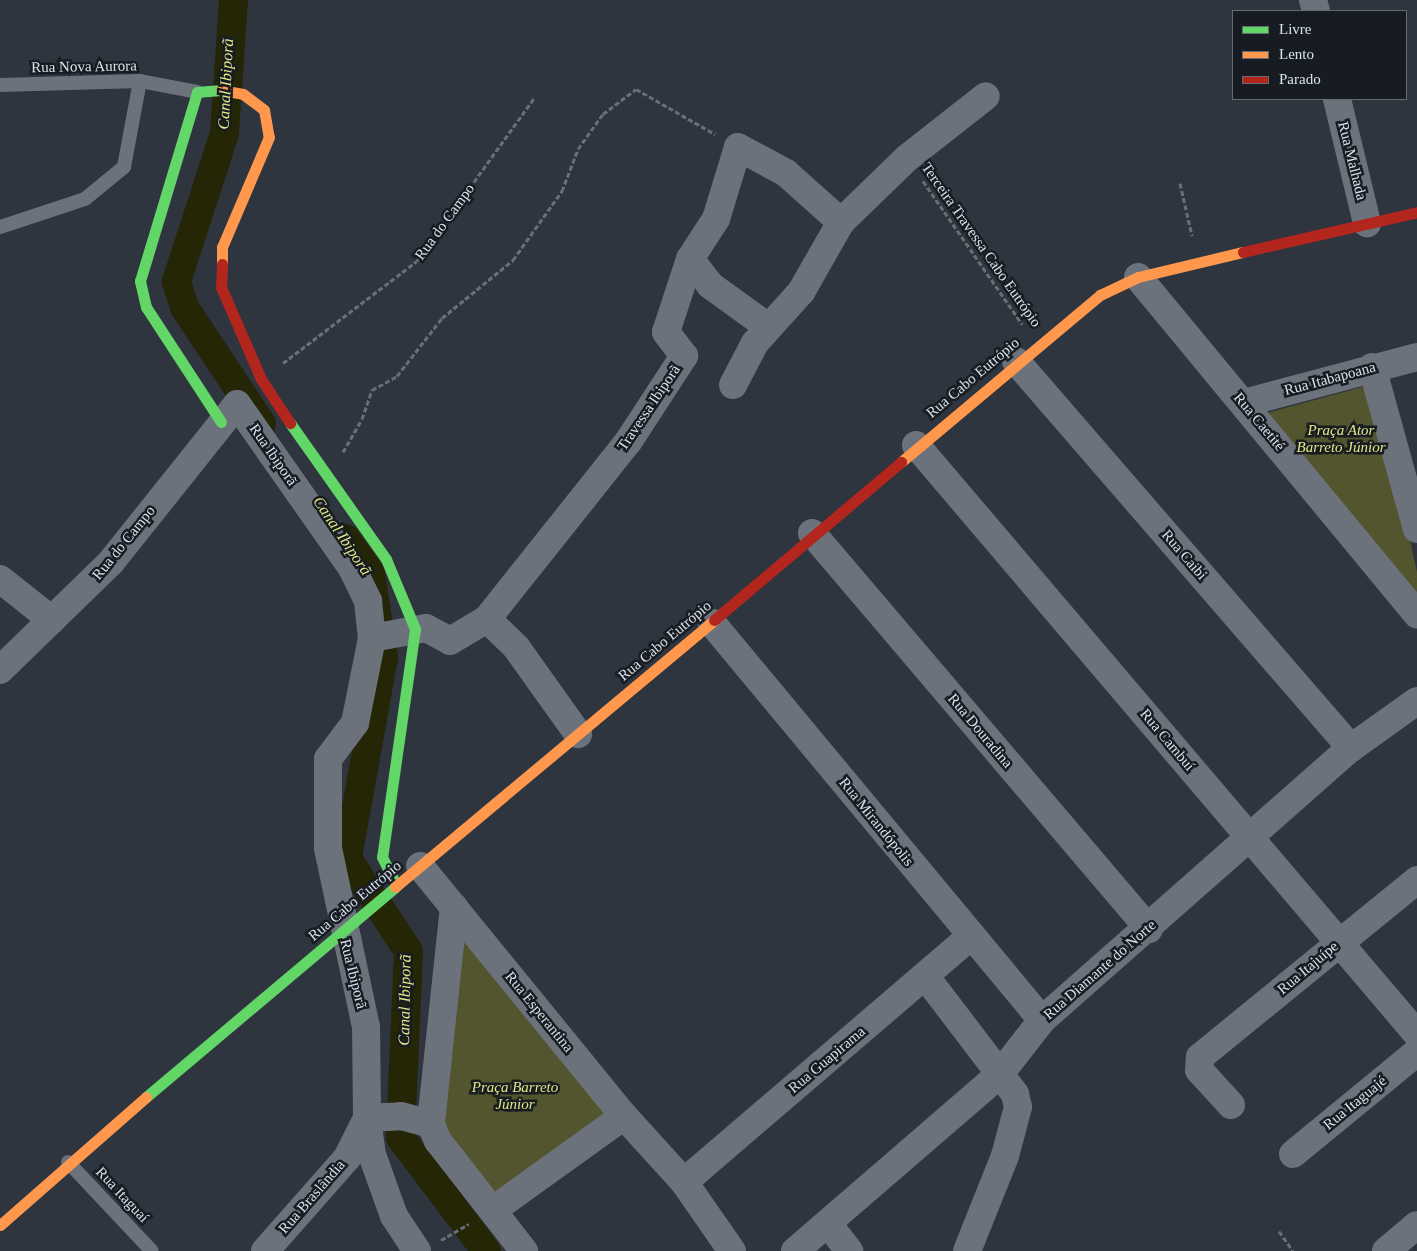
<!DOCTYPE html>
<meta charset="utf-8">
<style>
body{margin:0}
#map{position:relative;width:1417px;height:1251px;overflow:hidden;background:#2f353e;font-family:"Times New Roman",serif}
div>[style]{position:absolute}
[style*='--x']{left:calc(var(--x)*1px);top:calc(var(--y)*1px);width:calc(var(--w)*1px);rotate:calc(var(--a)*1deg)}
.green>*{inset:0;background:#52552d}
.canal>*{height:29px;margin:-14.5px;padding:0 14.5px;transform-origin:14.5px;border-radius:14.5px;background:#252606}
.path>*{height:3px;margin-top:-1.5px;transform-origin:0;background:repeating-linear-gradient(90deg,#6a6f75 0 5px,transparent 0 7.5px)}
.lane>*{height:14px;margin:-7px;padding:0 7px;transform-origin:7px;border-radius:7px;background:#6c727b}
.street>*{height:28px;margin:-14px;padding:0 14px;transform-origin:14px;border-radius:14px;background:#6c727b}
.fast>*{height:11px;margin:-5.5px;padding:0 5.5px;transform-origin:5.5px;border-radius:5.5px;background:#63d668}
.slow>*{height:11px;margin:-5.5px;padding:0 5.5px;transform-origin:5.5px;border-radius:5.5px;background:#ff974d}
.jam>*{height:11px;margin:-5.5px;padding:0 5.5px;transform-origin:5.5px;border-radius:5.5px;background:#b3261e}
span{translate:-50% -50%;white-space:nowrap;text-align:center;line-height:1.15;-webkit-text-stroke:5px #171c23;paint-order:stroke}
.street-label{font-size:15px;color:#dae1eb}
.park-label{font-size:15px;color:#e1e682;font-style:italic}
.water-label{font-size:16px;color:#e4e985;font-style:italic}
.legend{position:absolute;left:1232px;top:10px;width:175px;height:90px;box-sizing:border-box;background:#171c23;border:1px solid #656b73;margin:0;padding:6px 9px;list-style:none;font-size:15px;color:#dae1eb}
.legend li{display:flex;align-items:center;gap:10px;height:25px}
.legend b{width:25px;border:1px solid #656b73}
</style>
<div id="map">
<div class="green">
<i style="clip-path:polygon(1366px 386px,1405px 518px,1417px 572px,1417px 602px,1267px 413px)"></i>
<i style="clip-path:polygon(463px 919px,621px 1108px,482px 1213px,435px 1132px)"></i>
</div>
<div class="canal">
<i style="--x:233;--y:0;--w:133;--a:93.9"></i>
<i style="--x:224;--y:133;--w:156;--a:108"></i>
<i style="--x:176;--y:281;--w:27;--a:73"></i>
<i style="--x:184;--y:307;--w:139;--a:56.4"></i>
<i style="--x:345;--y:538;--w:43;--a:54.5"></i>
<i style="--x:370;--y:573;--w:85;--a:81.2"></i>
<i style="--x:383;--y:657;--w:204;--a:100.2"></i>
<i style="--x:347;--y:858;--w:111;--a:56.7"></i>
<i style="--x:408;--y:951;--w:186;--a:92.5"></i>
<i style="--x:400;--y:1137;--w:143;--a:53"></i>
</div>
<div class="path">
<i style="--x:923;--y:181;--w:174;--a:55.3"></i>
<i style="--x:1180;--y:183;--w:54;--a:77.2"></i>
<i style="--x:283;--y:363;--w:168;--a:-37.3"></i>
<i style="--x:417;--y:261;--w:201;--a:-54.3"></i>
<i style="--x:343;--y:452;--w:38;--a:-60"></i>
<i style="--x:362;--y:419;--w:31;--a:-71"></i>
<i style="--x:372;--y:390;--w:29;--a:-29"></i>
<i style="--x:397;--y:376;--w:73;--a:-52.2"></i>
<i style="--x:442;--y:318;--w:92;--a:-39.2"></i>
<i style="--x:513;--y:260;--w:85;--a:-54.6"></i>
<i style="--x:562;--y:191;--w:45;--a:-69.1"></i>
<i style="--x:578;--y:149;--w:43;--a:-54.5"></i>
<i style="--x:603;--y:114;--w:41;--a:-37.1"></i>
<i style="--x:636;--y:89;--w:91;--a:29.7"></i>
<i style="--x:1279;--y:1231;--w:24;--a:55"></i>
<i style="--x:441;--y:1240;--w:32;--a:-30"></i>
</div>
<div class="lane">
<i style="--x:0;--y:85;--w:140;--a:-1.6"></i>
<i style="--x:140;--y:81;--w:58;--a:10.9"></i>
<i style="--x:0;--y:227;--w:89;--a:-18.2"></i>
<i style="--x:85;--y:199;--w:50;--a:-39.4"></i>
<i style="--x:124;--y:167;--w:87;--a:-79.5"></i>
<i style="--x:68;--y:1162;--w:122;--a:46.7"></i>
</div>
<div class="street">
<i style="--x:1313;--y:0;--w:11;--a:75"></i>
<i style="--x:1337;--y:99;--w:128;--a:76.4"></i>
<i style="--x:690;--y:259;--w:33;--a:52"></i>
<i style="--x:710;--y:285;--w:72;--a:35.9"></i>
<i style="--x:1138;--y:277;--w:438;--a:50.4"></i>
<i style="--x:1016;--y:361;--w:512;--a:49.12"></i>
<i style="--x:1372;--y:367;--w:168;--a:74.5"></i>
<i style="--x:733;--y:385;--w:47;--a:-62.4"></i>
<i style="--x:755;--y:343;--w:69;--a:-48"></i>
<i style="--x:801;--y:292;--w:81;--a:-60.3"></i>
<i style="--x:841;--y:222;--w:92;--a:-44.1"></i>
<i style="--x:907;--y:158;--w:100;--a:-38.1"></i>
<i style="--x:1244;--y:403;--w:179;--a:-14.9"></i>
<i style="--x:916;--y:445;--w:773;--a:49.62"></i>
<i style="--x:812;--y:533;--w:520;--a:49.6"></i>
<i style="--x:0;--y:579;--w:66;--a:38.3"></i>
<i style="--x:487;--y:619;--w:40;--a:44"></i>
<i style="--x:516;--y:647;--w:107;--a:54.5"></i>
<i style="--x:712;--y:623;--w:516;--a:50.27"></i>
<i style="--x:0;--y:670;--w:155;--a:-44.2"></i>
<i style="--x:111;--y:562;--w:202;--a:-51.4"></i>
<i style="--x:237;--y:404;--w:200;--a:55"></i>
<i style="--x:352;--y:568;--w:37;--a:64"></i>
<i style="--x:368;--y:601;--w:37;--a:84"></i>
<i style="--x:420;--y:866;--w:323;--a:50.8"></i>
<i style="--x:624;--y:1116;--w:89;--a:47.7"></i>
<i style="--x:684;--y:1182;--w:84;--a:55.2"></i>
<i style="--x:454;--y:907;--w:218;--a:96.1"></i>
<i style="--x:431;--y:1124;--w:18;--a:68"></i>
<i style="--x:438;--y:1141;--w:140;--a:52"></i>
<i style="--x:926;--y:977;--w:147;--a:52.7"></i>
<i style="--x:1015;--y:1094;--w:13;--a:77"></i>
<i style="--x:1018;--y:1107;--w:51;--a:104.9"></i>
<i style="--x:1005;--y:1156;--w:102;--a:111.8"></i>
<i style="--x:1231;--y:1105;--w:47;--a:-132.4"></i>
<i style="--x:1199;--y:1070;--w:13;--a:-86"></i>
<i style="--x:1200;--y:1057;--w:280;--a:-39.2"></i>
<i style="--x:1293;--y:1154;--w:161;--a:-39.4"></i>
<i style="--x:684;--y:1182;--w:377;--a:-40.6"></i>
<i style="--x:493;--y:1210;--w:161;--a:-35.7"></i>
<i style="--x:829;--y:1225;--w:33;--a:52"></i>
<i style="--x:265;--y:1251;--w:124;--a:-48.6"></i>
<i style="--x:347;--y:1158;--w:45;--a:-63.4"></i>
<i style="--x:367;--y:1118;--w:34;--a:-3"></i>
<i style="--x:401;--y:1116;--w:31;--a:15"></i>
<i style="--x:417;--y:1251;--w:42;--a:-123.3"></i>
<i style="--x:394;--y:1216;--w:65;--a:-109.8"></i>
<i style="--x:372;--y:1155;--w:37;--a:-98"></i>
<i style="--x:367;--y:1118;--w:91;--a:-90.6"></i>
<i style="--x:366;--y:1027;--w:183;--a:-102"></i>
<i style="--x:328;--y:848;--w:89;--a:-90"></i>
<i style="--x:328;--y:759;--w:45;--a:-53.1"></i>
<i style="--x:355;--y:723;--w:87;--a:-78.7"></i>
<i style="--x:372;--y:638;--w:55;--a:-10.5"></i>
<i style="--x:426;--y:628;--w:27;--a:28"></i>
<i style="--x:450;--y:641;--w:43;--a:-30.7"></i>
<i style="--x:487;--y:619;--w:226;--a:-51.5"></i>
<i style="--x:628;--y:442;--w:103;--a:-56.9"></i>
<i style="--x:684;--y:356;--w:30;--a:-127"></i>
<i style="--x:666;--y:332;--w:77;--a:-71.8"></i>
<i style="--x:690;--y:259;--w:48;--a:-57"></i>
<i style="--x:716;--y:219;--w:75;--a:-73"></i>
<i style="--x:738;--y:147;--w:55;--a:28.4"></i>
<i style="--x:786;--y:173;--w:74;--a:41.7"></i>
<i style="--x:795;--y:1251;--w:271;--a:-40.8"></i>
<i style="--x:1000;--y:1074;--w:68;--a:-52.1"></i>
<i style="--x:1042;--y:1020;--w:412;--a:-41.4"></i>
<i style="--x:1351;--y:748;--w:81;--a:-35.5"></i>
<i style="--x:1386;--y:1251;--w:40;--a:-40"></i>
</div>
<div class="fast">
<i style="--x:221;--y:422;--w:137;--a:-123.1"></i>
<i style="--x:146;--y:307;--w:27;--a:-103"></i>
<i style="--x:140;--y:281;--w:197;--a:-73.2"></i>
<i style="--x:197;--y:92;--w:24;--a:-5"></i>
<i style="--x:290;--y:423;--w:166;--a:54.8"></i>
<i style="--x:386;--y:559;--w:76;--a:67.5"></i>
<i style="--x:415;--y:629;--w:230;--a:98.2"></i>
<i style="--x:382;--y:857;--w:31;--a:63"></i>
<i style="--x:146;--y:1097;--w:326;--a:-40.1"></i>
</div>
<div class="slow">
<i style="--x:221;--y:90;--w:22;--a:10"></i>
<i style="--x:243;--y:94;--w:26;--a:37"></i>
<i style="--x:264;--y:110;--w:27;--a:80"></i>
<i style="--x:269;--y:137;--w:120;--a:113.1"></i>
<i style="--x:222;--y:247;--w:17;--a:90"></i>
<i style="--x:901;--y:462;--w:260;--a:-40"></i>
<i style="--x:1100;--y:295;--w:42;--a:-25.3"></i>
<i style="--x:1138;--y:277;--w:108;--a:-13.4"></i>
<i style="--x:395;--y:887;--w:416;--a:-39.9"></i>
<i style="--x:0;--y:1225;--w:194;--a:-41.2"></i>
</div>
<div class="jam">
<i style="--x:1243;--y:252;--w:179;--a:-12.9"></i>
<i style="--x:222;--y:264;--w:23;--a:92"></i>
<i style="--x:221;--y:287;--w:100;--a:66.5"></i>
<i style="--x:261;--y:379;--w:53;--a:56.6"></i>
<i style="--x:714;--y:620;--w:245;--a:-40.2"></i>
</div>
<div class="street-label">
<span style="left:84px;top:67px;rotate:-1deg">Rua Nova Aurora</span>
<span style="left:1352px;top:161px;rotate:76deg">Rua Malhada</span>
<span style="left:445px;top:222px;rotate:-54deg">Rua do Campo</span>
<span style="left:981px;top:245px;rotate:55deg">Terceira Travessa Cabo Eutrópio</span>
<span style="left:973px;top:378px;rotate:-40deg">Rua Cabo Eutrópio</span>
<span style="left:1330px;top:379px;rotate:-15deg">Rua Itabapoana</span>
<span style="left:649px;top:408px;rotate:-56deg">Travessa Ibiporã</span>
<span style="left:1259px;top:422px;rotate:50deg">Rua Caetité</span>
<span style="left:273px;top:455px;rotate:55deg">Rua Ibiporã</span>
<span style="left:124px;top:543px;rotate:-51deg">Rua do Campo</span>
<span style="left:1184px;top:555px;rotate:49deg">Rua Caibi</span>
<span style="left:665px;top:641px;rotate:-40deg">Rua Cabo Eutrópio</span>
<span style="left:980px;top:731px;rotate:50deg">Rua Douradina</span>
<span style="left:1167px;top:740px;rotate:50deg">Rua Cambuí</span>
<span style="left:876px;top:822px;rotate:51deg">Rua Mirandópolis</span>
<span style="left:355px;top:901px;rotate:-40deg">Rua Cabo Eutrópio</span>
<span style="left:1308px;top:968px;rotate:-40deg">Rua Itajuípe</span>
<span style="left:1100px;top:970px;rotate:-41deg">Rua Diamante do Norte</span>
<span style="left:353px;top:974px;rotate:76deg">Rua Ibiporã</span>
<span style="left:539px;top:1012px;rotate:51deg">Rua Esperantina</span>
<span style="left:827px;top:1060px;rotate:-40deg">Rua Guapirama</span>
<span style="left:1355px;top:1103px;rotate:-39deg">Rua Itaguajé</span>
<span style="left:122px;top:1195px;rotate:47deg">Rua Itaguaí</span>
<span style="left:312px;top:1197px;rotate:-49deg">Rua Braslândia</span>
</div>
<div class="park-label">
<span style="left:1341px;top:439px">Praça Ator<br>Barreto Júnior</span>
<span style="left:515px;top:1096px">Praça Barreto<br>Júnior</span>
</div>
<div class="water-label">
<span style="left:226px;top:84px;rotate:-87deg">Canal Ibiporã</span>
<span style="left:342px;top:536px;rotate:56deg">Canal Ibiporã</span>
<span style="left:405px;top:1000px;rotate:-89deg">Canal Ibiporã</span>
</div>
<ul class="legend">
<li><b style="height:6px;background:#63d668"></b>Livre</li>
<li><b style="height:6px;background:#ff974d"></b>Lento</li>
<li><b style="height:6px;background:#b3261e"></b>Parado</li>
</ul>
</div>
